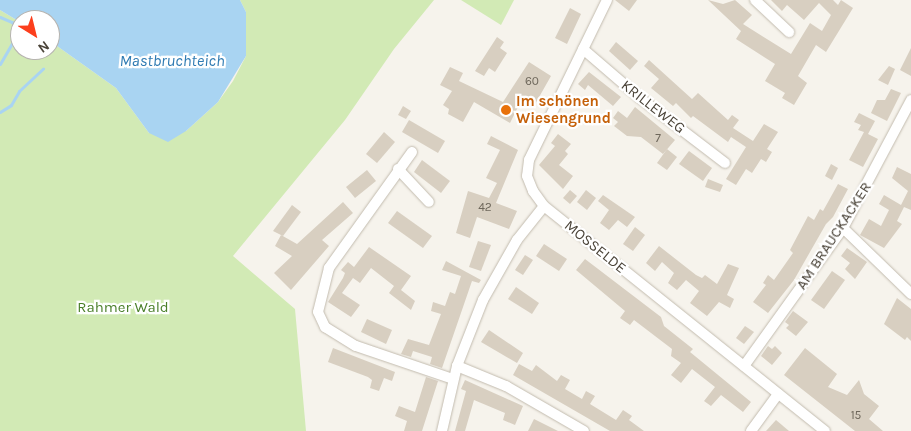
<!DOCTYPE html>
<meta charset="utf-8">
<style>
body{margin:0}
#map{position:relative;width:911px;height:431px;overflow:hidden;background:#f6f3ec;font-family:Karla,sans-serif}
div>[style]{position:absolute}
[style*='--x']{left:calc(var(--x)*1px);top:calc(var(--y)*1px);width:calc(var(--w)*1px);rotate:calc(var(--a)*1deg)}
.green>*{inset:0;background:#d2eab5}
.water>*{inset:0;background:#a9d4f2}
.stream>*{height:3px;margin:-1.5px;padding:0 1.5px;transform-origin:1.5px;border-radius:1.5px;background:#a9d4f2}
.building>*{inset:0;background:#d8cfc1}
.roads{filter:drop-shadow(0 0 1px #c2bbae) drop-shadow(0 0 1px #c2bbae)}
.minor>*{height:10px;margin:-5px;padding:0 5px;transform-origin:5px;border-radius:5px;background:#fff}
.dots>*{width:14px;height:14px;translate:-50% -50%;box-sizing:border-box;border:2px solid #fff;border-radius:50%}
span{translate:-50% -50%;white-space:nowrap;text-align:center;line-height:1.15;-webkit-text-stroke:4.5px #fff;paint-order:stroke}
.number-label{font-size:12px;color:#6e675b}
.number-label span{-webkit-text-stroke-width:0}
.food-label{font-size:15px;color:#c56008;font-weight:700}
.left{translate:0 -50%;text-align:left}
.street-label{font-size:15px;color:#4b4439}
.park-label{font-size:15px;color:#4a7f2a}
.water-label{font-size:16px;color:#2e7ab2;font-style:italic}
.north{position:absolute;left:10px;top:10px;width:50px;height:50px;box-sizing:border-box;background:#fff;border:1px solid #b7b4b0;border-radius:50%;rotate:144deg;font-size:14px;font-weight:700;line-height:20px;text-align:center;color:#4b4439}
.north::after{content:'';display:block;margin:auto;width:18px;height:22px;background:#fc3f1d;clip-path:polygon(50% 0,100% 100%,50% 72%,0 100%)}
</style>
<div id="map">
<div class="green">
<i style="clip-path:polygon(240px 0,434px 0,394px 49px,345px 120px,233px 256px,295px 309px,306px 431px,0 431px,0 10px,20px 22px,20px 50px,50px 50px,50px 41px,116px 88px,149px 133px,186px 131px,218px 102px,233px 81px,246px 56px,246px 12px)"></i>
<i style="clip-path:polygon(461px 0,514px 0,501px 25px)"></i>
</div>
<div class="water">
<i style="clip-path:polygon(0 0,240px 0,246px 12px,246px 56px,218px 102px,186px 131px,168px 142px,149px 133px,116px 88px,50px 41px,50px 20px,20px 22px,0 10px)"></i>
</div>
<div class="stream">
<i style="--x:0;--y:17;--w:13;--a:23"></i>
<i style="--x:12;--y:22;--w:14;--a:60"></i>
<i style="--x:0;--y:64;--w:24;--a:-60"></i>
<i style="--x:0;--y:112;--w:13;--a:-32"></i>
<i style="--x:11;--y:105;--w:16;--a:-60"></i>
<i style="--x:19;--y:91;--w:33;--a:-43"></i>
</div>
<div class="building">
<i style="clip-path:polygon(615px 0,637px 0,629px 11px)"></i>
<i style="clip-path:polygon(708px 0,723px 4px,735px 0,752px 15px,743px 24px,791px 54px,810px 23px,822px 31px,831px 15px,819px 3px,804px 20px,787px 5px,782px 11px,771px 0,833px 0,838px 5px,841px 0,853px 8px,826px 52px,816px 45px,798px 76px,807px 83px,794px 105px,782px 98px,785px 93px,765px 81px,775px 64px,736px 39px,741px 31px)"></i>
<i style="clip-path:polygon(570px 8px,581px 14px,567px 44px,555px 38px)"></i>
<i style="clip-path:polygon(497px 37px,504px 42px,500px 48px,507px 53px,495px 72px,489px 68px,484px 76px,475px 71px)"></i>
<i style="clip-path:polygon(616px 42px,638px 61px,630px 70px,609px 51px)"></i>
<i style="clip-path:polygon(911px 48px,911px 76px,900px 70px)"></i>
<i style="clip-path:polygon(649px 60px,692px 99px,698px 93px,728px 120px,732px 115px,739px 120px,733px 128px,753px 141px,764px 124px,778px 132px,767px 149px,772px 152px,766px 162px,761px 159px,752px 173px,746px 169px,736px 185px,726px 179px,746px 147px,731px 137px,728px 142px,693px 116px,691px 118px,676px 103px,673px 106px,651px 88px,659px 79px,644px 66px)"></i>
<i style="clip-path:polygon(529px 62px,551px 76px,534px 106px,522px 99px,510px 123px,474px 102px,463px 122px,448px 114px,449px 109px,443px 105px,452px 91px,440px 85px,450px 67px,463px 73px,459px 81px,503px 102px)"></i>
<i style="clip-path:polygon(889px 66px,895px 69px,888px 85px,878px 80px)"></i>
<i style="clip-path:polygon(589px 72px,621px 97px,613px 106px,588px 85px,585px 90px,578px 84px)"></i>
<i style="clip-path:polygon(891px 89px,901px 93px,887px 121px,871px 113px,877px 100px,885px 100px)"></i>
<i style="clip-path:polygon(403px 106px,411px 111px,406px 119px,398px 115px)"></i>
<i style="clip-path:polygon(635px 107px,675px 140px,663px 154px,641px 137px,627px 136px,614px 126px,618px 122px,613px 118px,618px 111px,627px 118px)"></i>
<i style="clip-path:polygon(859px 113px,875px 121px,868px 134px,878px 139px,863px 167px,849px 160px,864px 132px,858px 130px,861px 125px,854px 122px)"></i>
<i style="clip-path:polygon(409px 120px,445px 141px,438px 153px,402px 132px)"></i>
<i style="clip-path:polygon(384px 132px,395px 142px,377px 163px,366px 154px)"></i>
<i style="clip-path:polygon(558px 134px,571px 144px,565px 151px,568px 154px,559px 165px,573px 176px,563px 189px,539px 165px,555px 146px,551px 143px)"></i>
<i style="clip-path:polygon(491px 136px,518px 150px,496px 203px,517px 211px,509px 229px,477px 217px,470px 238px,456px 233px,468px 191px,489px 198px,497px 183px,486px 178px,500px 150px,487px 144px)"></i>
<i style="clip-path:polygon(667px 149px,677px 157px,667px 170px,657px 163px)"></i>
<i style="clip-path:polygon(689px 151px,712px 168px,703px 181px,679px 164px)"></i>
<i style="clip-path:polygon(422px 160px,450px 181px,441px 193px,414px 172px)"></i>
<i style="clip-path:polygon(831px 164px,838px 168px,832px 180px,825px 176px)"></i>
<i style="clip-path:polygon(897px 167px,911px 174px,911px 210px,904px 207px,897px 221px,902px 224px,884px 248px,860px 235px,869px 219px,881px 226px,889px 210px,879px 204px,884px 195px,901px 205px,908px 191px,892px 178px)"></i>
<i style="clip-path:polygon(367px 170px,376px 181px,355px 198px,346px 187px)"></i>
<i style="clip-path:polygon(708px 179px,723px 185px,720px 192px,705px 187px)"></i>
<i style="clip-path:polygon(838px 184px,848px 189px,833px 217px,826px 224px,794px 280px,768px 313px,753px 302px,766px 285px,763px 283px,768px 275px,774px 280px,793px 253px,790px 250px,808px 216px,814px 220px,820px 209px,823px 211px)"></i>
<i style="clip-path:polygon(570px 190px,577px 196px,570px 204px,563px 198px)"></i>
<i style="clip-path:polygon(586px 190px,596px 198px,587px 210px,577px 202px)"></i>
<i style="clip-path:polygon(603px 195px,635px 217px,627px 227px,618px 220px,609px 230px,600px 223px,609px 210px,598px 201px)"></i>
<i style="clip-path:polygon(343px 202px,353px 213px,322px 240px,329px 246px,291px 290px,274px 273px,292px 256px,275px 246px,281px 235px,297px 244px)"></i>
<i style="clip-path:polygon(292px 205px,301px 212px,283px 236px,273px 231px)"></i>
<i style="clip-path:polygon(397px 211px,432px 236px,423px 248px,388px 223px)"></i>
<i style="clip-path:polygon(635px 227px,645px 235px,633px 251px,623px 244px)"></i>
<i style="clip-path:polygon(478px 241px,491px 245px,481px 271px,469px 267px)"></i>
<i style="clip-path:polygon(544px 244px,567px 259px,559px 271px,536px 256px)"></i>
<i style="clip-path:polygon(659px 246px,696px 275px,702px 278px,705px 275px,717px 284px,728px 264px,739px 268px,727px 295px,734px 299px,730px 308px,719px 302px,707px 316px,690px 303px,699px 291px,686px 280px,677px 290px,668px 283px,674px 273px,662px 262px,655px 271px,646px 263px)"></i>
<i style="clip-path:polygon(369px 247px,411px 276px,401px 290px,415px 301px,411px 310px,389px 293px,394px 286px,371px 268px,360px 283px,353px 278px,342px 293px,360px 305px,351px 317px,328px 302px,343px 278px,345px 273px,341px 270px,348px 262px,354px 267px)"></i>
<i style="clip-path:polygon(847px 248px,867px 262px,855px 279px,845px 269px,850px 263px,841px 256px)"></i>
<i style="clip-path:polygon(525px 255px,533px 260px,523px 275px,515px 270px)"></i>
<i style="clip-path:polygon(585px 259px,661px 317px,664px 326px,693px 349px,690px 352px,751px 402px,743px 412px,721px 395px,711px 406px,704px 401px,715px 387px,692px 369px,681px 383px,671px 375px,681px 363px,671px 356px,672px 349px,634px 320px,630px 325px,620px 318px,625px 311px,576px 270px)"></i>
<i style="clip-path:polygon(446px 261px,481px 280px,479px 283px,472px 281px,442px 368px,430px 364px,432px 357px,413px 351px,411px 357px,401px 354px,408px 339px,429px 345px,441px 314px,431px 311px,433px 302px,445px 306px,450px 292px,455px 294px,461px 276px,442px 270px)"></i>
<i style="clip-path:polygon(832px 271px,845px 280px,824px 309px,811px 300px)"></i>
<i style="clip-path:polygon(516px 287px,539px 303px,532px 314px,508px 299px)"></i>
<i style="clip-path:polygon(897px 298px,911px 309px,911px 341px,907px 337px,905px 340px,884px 324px)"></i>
<i style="clip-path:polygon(793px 311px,808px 322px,796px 336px,786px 328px,789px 325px,785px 322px)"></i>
<i style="clip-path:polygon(367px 319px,392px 330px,386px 344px,361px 332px)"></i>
<i style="clip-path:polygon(745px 326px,754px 332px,744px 344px,736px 338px)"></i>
<i style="clip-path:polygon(489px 330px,523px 353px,517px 363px,481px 342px)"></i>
<i style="clip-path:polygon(768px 346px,772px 349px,775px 346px,782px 353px,772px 365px,761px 356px)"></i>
<i style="clip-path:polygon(333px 348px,395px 372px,392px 381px,384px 378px,379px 391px,370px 388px,372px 380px,368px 377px,328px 362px)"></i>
<i style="clip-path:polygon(805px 348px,837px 374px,828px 387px,847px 395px,859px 380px,864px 394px,879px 406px,869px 419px,883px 431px,855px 431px,784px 375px)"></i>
<i style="clip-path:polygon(519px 364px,532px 371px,536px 365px,557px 381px,561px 375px,570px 380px,565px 389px,582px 399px,586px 391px,595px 396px,590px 404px,616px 420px,623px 410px,632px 416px,629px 420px,644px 431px,610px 431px,513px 375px)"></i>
<i style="clip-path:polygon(426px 377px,438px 381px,422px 431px,404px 431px,407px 421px,395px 416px,399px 406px,415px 412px)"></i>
<i style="clip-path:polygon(465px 380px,523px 406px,515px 425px,503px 420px,505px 413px,474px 400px,465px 431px,455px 431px,466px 391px,461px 389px)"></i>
<i style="clip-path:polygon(534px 419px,558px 431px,528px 431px)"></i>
<i style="clip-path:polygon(776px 420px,789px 431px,766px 431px)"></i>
</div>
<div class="roads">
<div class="minor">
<i style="--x:607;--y:0;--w:178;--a:116"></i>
<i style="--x:529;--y:160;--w:16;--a:97"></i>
<i style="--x:527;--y:176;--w:16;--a:68"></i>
<i style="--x:533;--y:191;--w:19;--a:54"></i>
<i style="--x:544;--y:206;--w:360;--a:38.7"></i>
<i style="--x:755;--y:0;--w:47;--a:43.3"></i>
<i style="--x:583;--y:49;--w:75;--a:40.7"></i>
<i style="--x:640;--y:98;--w:107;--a:37.4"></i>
<i style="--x:412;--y:152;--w:143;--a:125.6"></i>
<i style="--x:329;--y:268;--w:45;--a:104"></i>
<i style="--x:318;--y:312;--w:17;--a:65"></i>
<i style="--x:325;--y:327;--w:36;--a:32"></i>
<i style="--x:356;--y:346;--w:102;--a:18.8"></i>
<i style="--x:398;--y:169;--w:45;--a:46.8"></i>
<i style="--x:843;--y:228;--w:95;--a:44.1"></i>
<i style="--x:457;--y:366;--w:53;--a:22.2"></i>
<i style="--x:506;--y:386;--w:90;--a:30"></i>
<i style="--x:744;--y:366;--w:170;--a:-54.3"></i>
<i style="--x:843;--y:228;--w:145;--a:-62"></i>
<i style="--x:442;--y:431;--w:67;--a:-77"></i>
<i style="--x:457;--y:366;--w:71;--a:-68.5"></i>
<i style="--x:483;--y:300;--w:69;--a:-60.5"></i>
<i style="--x:517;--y:240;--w:43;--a:-51.5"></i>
<i style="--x:751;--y:431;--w:46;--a:-53.9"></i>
</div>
</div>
<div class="dots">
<i style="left:506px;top:110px;background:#e8710a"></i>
</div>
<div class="number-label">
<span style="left:532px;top:82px">60</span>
<span style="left:658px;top:139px">7</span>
<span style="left:485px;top:208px">42</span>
<span style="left:856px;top:416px">15</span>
</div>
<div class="food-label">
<span class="left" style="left:516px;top:110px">Im schönen<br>Wiesengrund</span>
</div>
<div class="street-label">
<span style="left:653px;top:107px;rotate:38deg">KRILLEWEG</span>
<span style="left:834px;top:236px;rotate:-57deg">AM BRAUCKACKER</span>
<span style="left:595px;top:247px;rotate:39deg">MOSSELDE</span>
</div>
<div class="park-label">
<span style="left:123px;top:308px">Rahmer Wald</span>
</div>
<div class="water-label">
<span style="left:172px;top:61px">Mastbruchteich</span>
</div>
<div class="north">N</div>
</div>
